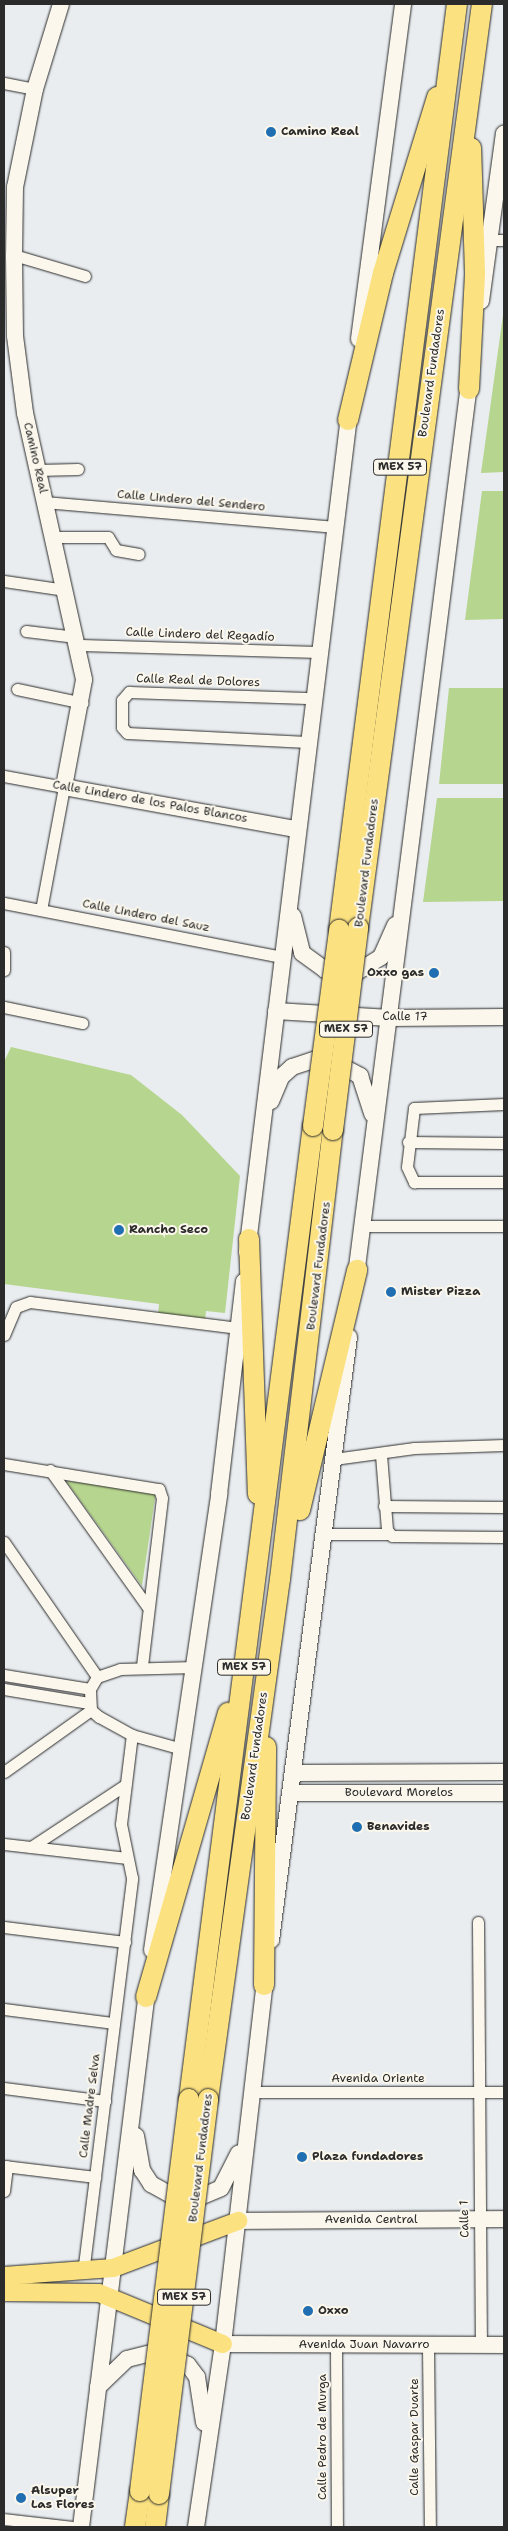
<!DOCTYPE html>
<meta charset="utf-8">
<style>
body{margin:0}
#map{position:relative;width:508px;height:2531px;overflow:hidden;background:#e9edf0;font-family:"Shantell Sans",sans-serif}
div>[style]{position:absolute}
[style*='--x']{left:calc(var(--x)*1px);top:calc(var(--y)*1px);width:calc(var(--w)*1px);rotate:calc(var(--a)*1deg)}
.green>*{inset:0;background:#b6d58e}
.roads{filter:drop-shadow(0 0 1px #2b2b2b) drop-shadow(0 0 1px #2b2b2b)}
.street>*{height:11px;margin:-5.5px;padding:0 5.5px;transform-origin:5.5px;border-radius:5.5px;background:#fbf7ec}
.secondary>*{height:16px;margin:-8px;padding:0 8px;transform-origin:8px;border-radius:8px;background:#fbf7ec}
.primary>*{height:18px;margin:-9px;padding:0 9px;transform-origin:9px;border-radius:9px;background:#fbe180}
.highway>*{height:20px;margin:-10px;padding:0 10px;transform-origin:10px;border-radius:10px;background:#fbe180}
.bridges{filter:drop-shadow(0 0 1px #2b2b2b) drop-shadow(0 0 1px #2b2b2b)}
.highway-bridge>*{height:20px;margin:-10px;padding:0 10px;transform-origin:10px;border-radius:10px;background:#fbe180}
.dots>*{width:14px;height:14px;translate:-50% -50%;box-sizing:border-box;border:2px solid #fbf7ec;border-radius:50%}
span{translate:-50% -50%;white-space:nowrap;text-align:center;line-height:1.15;-webkit-text-stroke:4px #fbf7ec;paint-order:stroke}
.shield-label span{padding:1px 4px;background:#fbf7ec;border:1px solid;border-radius:4px;-webkit-text-stroke-width:0}
.shield-label{font-size:11px;color:#2b2b2b;font-weight:700}
.poi-label{font-size:12px;color:#2b2b2b;font-weight:700}
.left{translate:0 -50%;text-align:left}
.right{translate:-100% -50%;text-align:right}
.street-label{font-size:12px;color:#2b2b2b}
.frame{position:absolute;inset:0;border:5px solid #2b2b2b;pointer-events:none}
</style>
<div id="map">
<div class="green">
<i style="clip-path:polygon(504px 308px,504px 472px,481px 473px)"></i>
<i style="clip-path:polygon(482px 491px,504px 491px,504px 619px,465px 620px)"></i>
<i style="clip-path:polygon(449px 688px,504px 688px,504px 784px,439px 784px)"></i>
<i style="clip-path:polygon(437px 798px,504px 798px,504px 901px,423px 902px)"></i>
<i style="clip-path:polygon(11px 1047px,131px 1075px,182px 1115px,240px 1176px,225px 1313px,206px 1311px,205px 1321px,158px 1314px,159px 1304px,4px 1284px,4px 1062px)"></i>
<i style="clip-path:polygon(66px 1481px,156px 1491px,142px 1586px)"></i>
</div>
<div class="roads">
<div class="street">
<i style="--x:4;--y:83;--w:32;--a:11"></i>
<i style="--x:490;--y:240;--w:14;--a:0"></i>
<i style="--x:14;--y:255;--w:74;--a:16.5"></i>
<i style="--x:37;--y:470;--w:41;--a:-1.4"></i>
<i style="--x:44;--y:502;--w:293;--a:4.9"></i>
<i style="--x:52;--y:537;--w:56;--a:0"></i>
<i style="--x:108;--y:537;--w:15;--a:58"></i>
<i style="--x:116;--y:550;--w:23;--a:10"></i>
<i style="--x:4;--y:581;--w:62;--a:8.4"></i>
<i style="--x:26;--y:631;--w:50;--a:6.8"></i>
<i style="--x:78;--y:645;--w:243;--a:1.7"></i>
<i style="--x:17;--y:689;--w:67;--a:12"></i>
<i style="--x:307;--y:742;--w:180;--a:-177.1"></i>
<i style="--x:127;--y:733;--w:8;--a:-130"></i>
<i style="--x:122;--y:727;--w:27;--a:-90"></i>
<i style="--x:122;--y:700;--w:11;--a:-49"></i>
<i style="--x:129;--y:692;--w:185;--a:1.9"></i>
<i style="--x:4;--y:776;--w:61;--a:10.4"></i>
<i style="--x:64;--y:787;--w:125;--a:100.6"></i>
<i style="--x:4;--y:903;--w:283;--a:11"></i>
<i style="--x:4;--y:952;--w:18;--a:90"></i>
<i style="--x:4;--y:1007;--w:80;--a:11.6"></i>
<i style="--x:504;--y:1104;--w:90;--a:177.5"></i>
<i style="--x:414;--y:1108;--w:59;--a:96.8"></i>
<i style="--x:407;--y:1167;--w:17;--a:65"></i>
<i style="--x:414;--y:1182;--w:90;--a:0"></i>
<i style="--x:408;--y:1142;--w:96;--a:0.6"></i>
<i style="--x:363;--y:1226;--w:141;--a:0"></i>
<i style="--x:4;--y:1335;--w:30;--a:-67"></i>
<i style="--x:16;--y:1307;--w:15;--a:-20"></i>
<i style="--x:30;--y:1302;--w:210;--a:7.1"></i>
<i style="--x:381;--y:1455;--w:75;--a:85.4"></i>
<i style="--x:387;--y:1530;--w:8;--a:50"></i>
<i style="--x:392;--y:1536;--w:112;--a:0.5"></i>
<i style="--x:334;--y:1459;--w:81;--a:-7.8"></i>
<i style="--x:414;--y:1448;--w:90;--a:-1.9"></i>
<i style="--x:4;--y:1464;--w:157;--a:9.2"></i>
<i style="--x:159;--y:1489;--w:9;--a:72"></i>
<i style="--x:162;--y:1498;--w:168;--a:96.8"></i>
<i style="--x:50;--y:1470;--w:167;--a:54.5"></i>
<i style="--x:384;--y:1506;--w:120;--a:0.5"></i>
<i style="--x:325;--y:1534;--w:64;--a:0"></i>
<i style="--x:4;--y:1542;--w:164;--a:55.4"></i>
<i style="--x:4;--y:1675;--w:87;--a:9.2"></i>
<i style="--x:4;--y:1689;--w:86;--a:9.4"></i>
<i style="--x:182;--y:1749;--w:52;--a:-164.4"></i>
<i style="--x:132;--y:1735;--w:38;--a:-151"></i>
<i style="--x:99;--y:1717;--w:11;--a:-139"></i>
<i style="--x:91;--y:1710;--w:21;--a:-93"></i>
<i style="--x:90;--y:1689;--w:14;--a:-60"></i>
<i style="--x:97;--y:1677;--w:24;--a:-19"></i>
<i style="--x:120;--y:1669;--w:75;--a:-1.5"></i>
<i style="--x:4;--y:1772;--w:107;--a:-35.5"></i>
<i style="--x:4;--y:1844;--w:124;--a:6.5"></i>
<i style="--x:31;--y:1847;--w:113;--a:-33.4"></i>
<i style="--x:478;--y:1922;--w:423;--a:89.6"></i>
<i style="--x:4;--y:1927;--w:122;--a:7.1"></i>
<i style="--x:4;--y:2009;--w:111;--a:7.3"></i>
<i style="--x:4;--y:2088;--w:102;--a:7.3"></i>
<i style="--x:252;--y:2092;--w:252;--a:0"></i>
<i style="--x:4;--y:2166;--w:92;--a:6.9"></i>
<i style="--x:4;--y:2191;--w:25;--a:-83"></i>
<i style="--x:83;--y:2273;--w:398;--a:-82.9"></i>
<i style="--x:132;--y:1878;--w:55;--a:-101.5"></i>
<i style="--x:121;--y:1824;--w:90;--a:-83"></i>
<i style="--x:336;--y:2346;--w:181;--a:89.7"></i>
<i style="--x:428;--y:2346;--w:181;--a:89.4"></i>
<i style="--x:4;--y:2519;--w:68;--a:6.7"></i>
</div>
<div class="secondary">
<i style="--x:61;--y:4;--w:89;--a:107"></i>
<i style="--x:35;--y:89;--w:100;--a:101.5"></i>
<i style="--x:15;--y:187;--w:68;--a:90.8"></i>
<i style="--x:14;--y:255;--w:81;--a:89.3"></i>
<i style="--x:15;--y:336;--w:78;--a:82.6"></i>
<i style="--x:25;--y:413;--w:273;--a:77.5"></i>
<i style="--x:84;--y:680;--w:109;--a:100.6"></i>
<i style="--x:64;--y:787;--w:236;--a:10.3"></i>
<i style="--x:481;--y:301;--w:169;--a:-82.2"></i>
<i style="--x:359;--y:339;--w:338;--a:-82.5"></i>
<i style="--x:293;--y:916;--w:38;--a:76"></i>
<i style="--x:302;--y:953;--w:29;--a:36"></i>
<i style="--x:325;--y:970;--w:16;--a:11"></i>
<i style="--x:341;--y:973;--w:16;--a:-4"></i>
<i style="--x:357;--y:972;--w:28;--a:-32"></i>
<i style="--x:381;--y:957;--w:35;--a:-66"></i>
<i style="--x:276;--y:1011;--w:114;--a:3.5"></i>
<i style="--x:390;--y:1018;--w:114;--a:-0.5"></i>
<i style="--x:271;--y:1101;--w:26;--a:-67"></i>
<i style="--x:281;--y:1077;--w:15;--a:-42"></i>
<i style="--x:292;--y:1067;--w:23;--a:-18"></i>
<i style="--x:314;--y:1060;--w:20;--a:6"></i>
<i style="--x:334;--y:1062;--w:30;--a:28"></i>
<i style="--x:360;--y:1076;--w:40;--a:72"></i>
<i style="--x:247;--y:1252;--w:850;--a:-83.04"></i>
<i style="--x:355;--y:1283;--w:913;--a:-82.77"></i>
<i style="--x:296;--y:1773;--w:208;--a:-0.3"></i>
<i style="--x:294;--y:1793;--w:210;--a:0"></i>
<i style="--x:271;--y:1940;--w:608;--a:-82.63"></i>
<i style="--x:152;--y:1950;--w:461;--a:-81.6"></i>
<i style="--x:219;--y:1494;--w:214;--a:-83.3"></i>
<i style="--x:136;--y:2136;--w:35;--a:80"></i>
<i style="--x:142;--y:2170;--w:17;--a:57"></i>
<i style="--x:151;--y:2184;--w:31;--a:29"></i>
<i style="--x:178;--y:2199;--w:15;--a:4"></i>
<i style="--x:193;--y:2200;--w:30;--a:-23"></i>
<i style="--x:221;--y:2188;--w:39;--a:-63"></i>
<i style="--x:238;--y:2221;--w:266;--a:-0.4"></i>
<i style="--x:223;--y:2344;--w:281;--a:0.2"></i>
<i style="--x:98;--y:2387;--w:40;--a:-44"></i>
<i style="--x:127;--y:2359;--w:33;--a:-14"></i>
<i style="--x:159;--y:2351;--w:32;--a:26"></i>
<i style="--x:188;--y:2365;--w:15;--a:53"></i>
<i style="--x:197;--y:2377;--w:46;--a:81.2"></i>
<i style="--x:81;--y:2527;--w:547;--a:-82.97"></i>
<i style="--x:196;--y:2527;--w:185;--a:-81.6"></i>
<i style="--x:223;--y:2344;--w:372;--a:-83.4"></i>
</div>
<div class="primary">
<i style="--x:4;--y:2276;--w:109;--a:-4.2"></i>
<i style="--x:113;--y:2268;--w:134;--a:-20.6"></i>
<i style="--x:4;--y:2292;--w:95;--a:0.6"></i>
<i style="--x:99;--y:2293;--w:134;--a:22.4"></i>
</div>
<div class="highway">
<i style="--x:469;--y:389;--w:116;--a:-87"></i>
<i style="--x:475;--y:273;--w:125;--a:-91.8"></i>
<i style="--x:348;--y:420;--w:151;--a:-76.6"></i>
<i style="--x:383;--y:273;--w:184;--a:-72.9"></i>
<i style="--x:358;--y:928;--w:932;--a:-82.36"></i>
<i style="--x:339;--y:930;--w:933;--a:-82.74"></i>
<i style="--x:249;--y:1239;--w:255;--a:88"></i>
<i style="--x:300;--y:1510;--w:247;--a:-76.6"></i>
<i style="--x:264;--y:1985;--w:238;--a:-89.5"></i>
<i style="--x:146;--y:1997;--w:296;--a:-73.9"></i>
<i style="--x:189;--y:2099;--w:981;--a:-82.74"></i>
<i style="--x:208;--y:2099;--w:525;--a:-82.12"></i>
<i style="--x:280;--y:1579;--w:452;--a:-83.3"></i>
<i style="--x:135;--y:2527;--w:36;--a:-82"></i>
<i style="--x:155;--y:2527;--w:33;--a:-83"></i>
</div>
</div>
<div class="bridges">
<div class="highway-bridge">
<i style="--x:313;--y:1126;--w:198;--a:-82.4"></i>
<i style="--x:333;--y:1130;--w:204;--a:-82.9"></i>
<i style="--x:140;--y:2491;--w:395;--a:-82.9"></i>
<i style="--x:159;--y:2494;--w:398;--a:-82.9"></i>
</div>
</div>
<div class="dots">
<i style="left:271px;top:132px;background:#1f6fb2"></i>
<i style="left:434px;top:973px;background:#1f6fb2"></i>
<i style="left:119px;top:1230px;background:#1f6fb2"></i>
<i style="left:391px;top:1292px;background:#1f6fb2"></i>
<i style="left:357px;top:1827px;background:#1f6fb2"></i>
<i style="left:302px;top:2157px;background:#1f6fb2"></i>
<i style="left:308px;top:2311px;background:#1f6fb2"></i>
<i style="left:21px;top:2498px;background:#1f6fb2"></i>
</div>
<div class="shield-label">
<span style="left:400px;top:467px">MEX 57</span>
<span style="left:346px;top:1029px">MEX 57</span>
<span style="left:244px;top:1667px">MEX 57</span>
<span style="left:184px;top:2297px">MEX 57</span>
</div>
<div class="poi-label">
<span class="left" style="left:281px;top:132px">Camino Real</span>
<span class="right" style="left:424px;top:973px">Oxxo gas</span>
<span class="left" style="left:129px;top:1230px">Rancho Seco</span>
<span class="left" style="left:401px;top:1292px">Mister Pizza</span>
<span class="left" style="left:367px;top:1827px">Benavides</span>
<span class="left" style="left:312px;top:2157px">Plaza fundadores</span>
<span class="left" style="left:318px;top:2311px">Oxxo</span>
<span class="left" style="left:31px;top:2498px">Alsuper<br>Las Flores</span>
</div>
<div class="street-label">
<span style="left:432px;top:373px;rotate:-82deg">Boulevard Fundadores</span>
<span style="left:35px;top:458px;rotate:77deg">Camino Real</span>
<span style="left:191px;top:501px;rotate:5deg">Calle Lindero del Sendero</span>
<span style="left:200px;top:635px;rotate:2deg">Calle Lindero del Regadío</span>
<span style="left:198px;top:681px;rotate:2deg">Calle Real de Dolores</span>
<span style="left:150px;top:802px;rotate:10deg">Calle Lindero de los Palos Blancos</span>
<span style="left:367px;top:863px;rotate:-83deg">Boulevard Fundadores</span>
<span style="left:146px;top:916px;rotate:11deg">Calle Lindero del Sauz</span>
<span style="left:405px;top:1017px;rotate:1deg">Calle 17</span>
<span style="left:319px;top:1266px;rotate:-83deg">Boulevard Fundadores</span>
<span style="left:255px;top:1756px;rotate:-82deg">Boulevard Fundadores</span>
<span style="left:399px;top:1793px">Boulevard Morelos</span>
<span style="left:378px;top:2079px">Avenida Oriente</span>
<span style="left:90px;top:2106px;rotate:-83deg">Calle Madre Selva</span>
<span style="left:201px;top:2158px;rotate:-83deg">Boulevard Fundadores</span>
<span style="left:465px;top:2219px;rotate:-91deg">Calle 1</span>
<span style="left:371px;top:2220px">Avenida Central</span>
<span style="left:364px;top:2345px">Avenida Juan Navarro</span>
<span style="left:323px;top:2437px;rotate:-90deg">Calle Pedro de Murga</span>
<span style="left:415px;top:2437px;rotate:-90deg">Calle Gaspar Duarte</span>
</div>
<div class="frame"></div>
</div>
